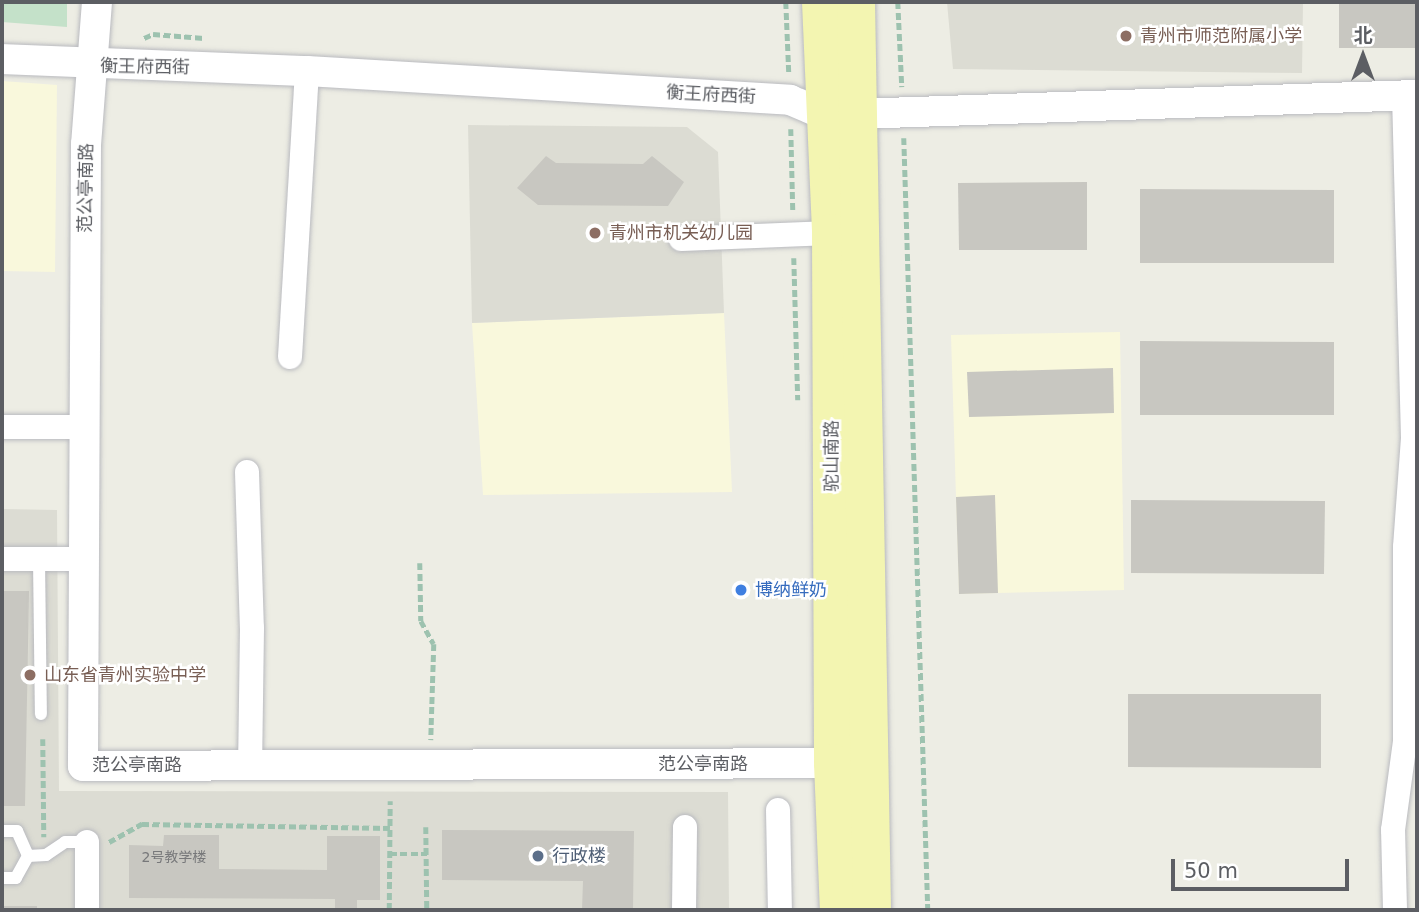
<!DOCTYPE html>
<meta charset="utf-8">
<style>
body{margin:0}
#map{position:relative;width:1419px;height:912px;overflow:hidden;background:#edede4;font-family:"DejaVu Sans","Noto Sans SC",sans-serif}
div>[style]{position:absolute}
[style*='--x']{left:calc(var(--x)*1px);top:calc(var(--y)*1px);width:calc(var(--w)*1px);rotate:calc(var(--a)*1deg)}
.commercial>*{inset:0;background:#f9f8dc}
.education>*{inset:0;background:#dcdcd3}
.green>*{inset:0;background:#c4e1c9}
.building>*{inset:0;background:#c8c7c1}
.path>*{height:4.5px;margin-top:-2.25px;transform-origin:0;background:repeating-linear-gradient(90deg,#9dc2af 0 7px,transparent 0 10.5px)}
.roads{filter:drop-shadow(0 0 2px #b9babf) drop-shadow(0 0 2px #b9babf)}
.service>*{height:12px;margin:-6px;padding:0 6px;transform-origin:6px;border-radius:6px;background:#fff}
.minor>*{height:24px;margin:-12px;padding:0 12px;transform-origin:12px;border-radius:12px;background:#fff}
.tertiary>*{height:30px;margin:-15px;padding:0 15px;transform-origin:15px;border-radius:15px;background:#fff}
.primary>*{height:38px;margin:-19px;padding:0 19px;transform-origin:19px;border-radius:19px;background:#f3f5b1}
.dots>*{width:19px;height:19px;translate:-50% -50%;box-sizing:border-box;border:4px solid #fff;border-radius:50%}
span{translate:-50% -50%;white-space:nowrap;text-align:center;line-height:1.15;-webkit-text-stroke:5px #fff;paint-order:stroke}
.number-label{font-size:14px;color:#77787a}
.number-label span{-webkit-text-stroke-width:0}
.education-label{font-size:18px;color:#785e54}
.left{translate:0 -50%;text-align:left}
.street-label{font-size:18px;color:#5c5e63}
.shop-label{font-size:18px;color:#366cbe}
.service-label{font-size:18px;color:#4e5e75}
.frame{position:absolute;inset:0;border:4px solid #5c5e63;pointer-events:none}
.north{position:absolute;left:1328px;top:21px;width:70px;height:70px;-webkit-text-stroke:5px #fff;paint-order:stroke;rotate:0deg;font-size:19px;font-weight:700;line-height:28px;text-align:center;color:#5c5e63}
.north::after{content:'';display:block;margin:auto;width:24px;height:32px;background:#5c5e63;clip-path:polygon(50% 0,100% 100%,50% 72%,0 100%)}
.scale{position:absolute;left:1171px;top:859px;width:178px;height:32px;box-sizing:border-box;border:4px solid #5c5e63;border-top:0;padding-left:9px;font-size:21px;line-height:24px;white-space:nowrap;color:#5c5e63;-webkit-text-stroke:5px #fff;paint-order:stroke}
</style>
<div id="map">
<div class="commercial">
<i style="clip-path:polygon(2px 81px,57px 85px,55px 272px,2px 271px)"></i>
<i style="clip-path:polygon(724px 313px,732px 492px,483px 495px,472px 323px)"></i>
<i style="clip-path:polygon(1120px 332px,1124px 590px,959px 594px,951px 335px)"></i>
</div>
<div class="education">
<i style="clip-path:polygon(947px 2px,1303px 2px,1302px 73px,953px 69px)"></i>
<i style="clip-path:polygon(468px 125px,687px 127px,718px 152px,724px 313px,472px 323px)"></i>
<i style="clip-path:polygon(2px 509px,57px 510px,59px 791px,728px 792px,729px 910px,2px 910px)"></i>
</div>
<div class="green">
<i style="clip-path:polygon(2px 2px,67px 2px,67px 27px,2px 22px)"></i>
</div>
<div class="building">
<i style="clip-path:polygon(1339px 2px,1417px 2px,1417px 48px,1339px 48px)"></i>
<i style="clip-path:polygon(546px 156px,556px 163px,643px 164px,652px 156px,684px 182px,668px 206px,538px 205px,517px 188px)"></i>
<i style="clip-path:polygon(1087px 182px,1087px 250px,959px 250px,958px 183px)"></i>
<i style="clip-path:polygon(1140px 189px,1334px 190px,1334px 263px,1140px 263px)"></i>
<i style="clip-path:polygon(1140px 341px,1334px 342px,1334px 415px,1140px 415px)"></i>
<i style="clip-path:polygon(1113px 368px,1114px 413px,969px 417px,967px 372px)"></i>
<i style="clip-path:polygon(995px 495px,998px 593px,959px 594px,956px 497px)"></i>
<i style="clip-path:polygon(1131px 500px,1325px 501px,1324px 574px,1131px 573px)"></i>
<i style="clip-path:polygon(2px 591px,29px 591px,25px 806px,2px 806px)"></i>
<i style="clip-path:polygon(1128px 694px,1321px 694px,1321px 768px,1128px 767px)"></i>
<i style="clip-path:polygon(442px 830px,634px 831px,633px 910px,582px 910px,583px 881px,442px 880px)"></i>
<i style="clip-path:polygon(164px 835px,219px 835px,219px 869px,327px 870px,327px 836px,380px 836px,380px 900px,357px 900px,357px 910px,335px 910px,335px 899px,129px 898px,129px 845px,163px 846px)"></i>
<i style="clip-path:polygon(2px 906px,37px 906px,37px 910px,2px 910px)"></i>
</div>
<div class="path">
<i style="--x:786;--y:2;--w:72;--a:87.6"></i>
<i style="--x:898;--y:2;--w:85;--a:87.3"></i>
<i style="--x:144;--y:38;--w:10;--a:-24"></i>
<i style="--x:153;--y:34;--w:51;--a:4.5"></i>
<i style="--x:791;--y:129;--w:82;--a:88.6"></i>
<i style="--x:904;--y:138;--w:772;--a:88.22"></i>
<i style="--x:794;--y:258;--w:142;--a:88.4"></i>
<i style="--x:420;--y:563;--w:58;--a:89"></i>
<i style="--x:421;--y:621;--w:26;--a:61"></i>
<i style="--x:434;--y:644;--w:96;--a:91.8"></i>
<i style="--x:43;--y:739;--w:98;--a:89.4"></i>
<i style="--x:426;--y:827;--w:83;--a:89.3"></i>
<i style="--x:109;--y:842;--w:38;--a:-29"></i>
<i style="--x:142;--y:824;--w:248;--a:0.9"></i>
<i style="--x:390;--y:854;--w:37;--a:0"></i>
<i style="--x:389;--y:910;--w:109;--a:-89.5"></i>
</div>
<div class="roads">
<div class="service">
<i style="--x:39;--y:559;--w:155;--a:89.3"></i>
<i style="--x:2;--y:831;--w:15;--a:0"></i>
<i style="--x:17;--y:831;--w:27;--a:66"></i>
<i style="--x:28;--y:856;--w:25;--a:119"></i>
<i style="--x:16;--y:878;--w:14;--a:180"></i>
<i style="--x:28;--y:856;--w:18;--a:-3"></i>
<i style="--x:46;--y:855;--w:23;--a:-34"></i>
<i style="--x:65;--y:842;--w:22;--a:0"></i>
</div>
<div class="minor">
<i style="--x:681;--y:239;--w:150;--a:-2.3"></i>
<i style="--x:290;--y:357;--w:287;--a:-86.6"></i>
<i style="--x:2;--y:427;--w:83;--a:0"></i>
<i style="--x:247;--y:472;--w:156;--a:88.2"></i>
<i style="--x:252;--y:628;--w:137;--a:90.8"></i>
<i style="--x:2;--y:559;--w:82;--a:0"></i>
<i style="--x:778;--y:810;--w:100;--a:88.9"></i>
<i style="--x:87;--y:910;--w:68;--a:-90"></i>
<i style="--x:684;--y:910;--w:83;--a:-89.3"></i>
<i style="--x:1395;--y:910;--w:80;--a:-91.4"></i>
<i style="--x:1393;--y:830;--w:90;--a:-82.3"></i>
<i style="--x:1405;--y:741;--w:194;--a:-90"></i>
<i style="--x:1405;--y:547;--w:109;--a:-85.8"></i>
<i style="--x:1413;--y:438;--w:343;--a:-91.5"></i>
</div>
<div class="tertiary">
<i style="--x:97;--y:2;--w:142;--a:94.4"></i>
<i style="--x:86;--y:144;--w:622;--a:90.28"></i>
<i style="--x:83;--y:766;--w:772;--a:-0.22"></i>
<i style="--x:2;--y:59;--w:305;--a:2.3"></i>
<i style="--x:307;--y:71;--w:484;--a:3.4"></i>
<i style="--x:790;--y:100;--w:39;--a:23"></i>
<i style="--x:826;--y:115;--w:591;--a:-1.94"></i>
</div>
<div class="primary">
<i style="--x:821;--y:2;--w:231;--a:87.5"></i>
<i style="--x:831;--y:233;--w:530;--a:89.78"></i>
<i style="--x:833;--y:763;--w:147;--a:87.7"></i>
<i style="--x:856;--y:2;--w:908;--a:88.99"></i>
</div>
</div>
<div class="dots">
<i style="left:1126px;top:36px;background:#8d6e63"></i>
<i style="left:595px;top:233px;background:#8d6e63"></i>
<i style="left:741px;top:590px;background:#3f7fe0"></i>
<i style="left:30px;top:675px;background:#8d6e63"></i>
<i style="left:538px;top:856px;background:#5c6f8a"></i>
</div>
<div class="number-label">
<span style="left:174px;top:857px">2号教学楼</span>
</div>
<div class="education-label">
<span class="left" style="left:1140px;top:36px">青州市师范附属小学</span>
<span class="left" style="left:609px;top:233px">青州市机关幼儿园</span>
<span class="left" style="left:44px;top:675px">山东省青州实验中学</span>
</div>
<div class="street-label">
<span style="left:145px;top:67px;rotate:1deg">衡王府西街</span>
<span style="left:711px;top:95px;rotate:3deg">衡王府西街</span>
<span style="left:86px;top:188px;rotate:-89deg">范公亭南路</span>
<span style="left:832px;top:456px;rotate:-90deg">驼山南路</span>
<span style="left:703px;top:764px">范公亭南路</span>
<span style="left:137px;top:765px">范公亭南路</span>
</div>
<div class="shop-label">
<span class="left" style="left:755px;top:590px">博纳鲜奶</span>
</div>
<div class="service-label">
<span class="left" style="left:552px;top:856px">行政楼</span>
</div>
<div class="frame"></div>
<div class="north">北</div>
<div class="scale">50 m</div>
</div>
